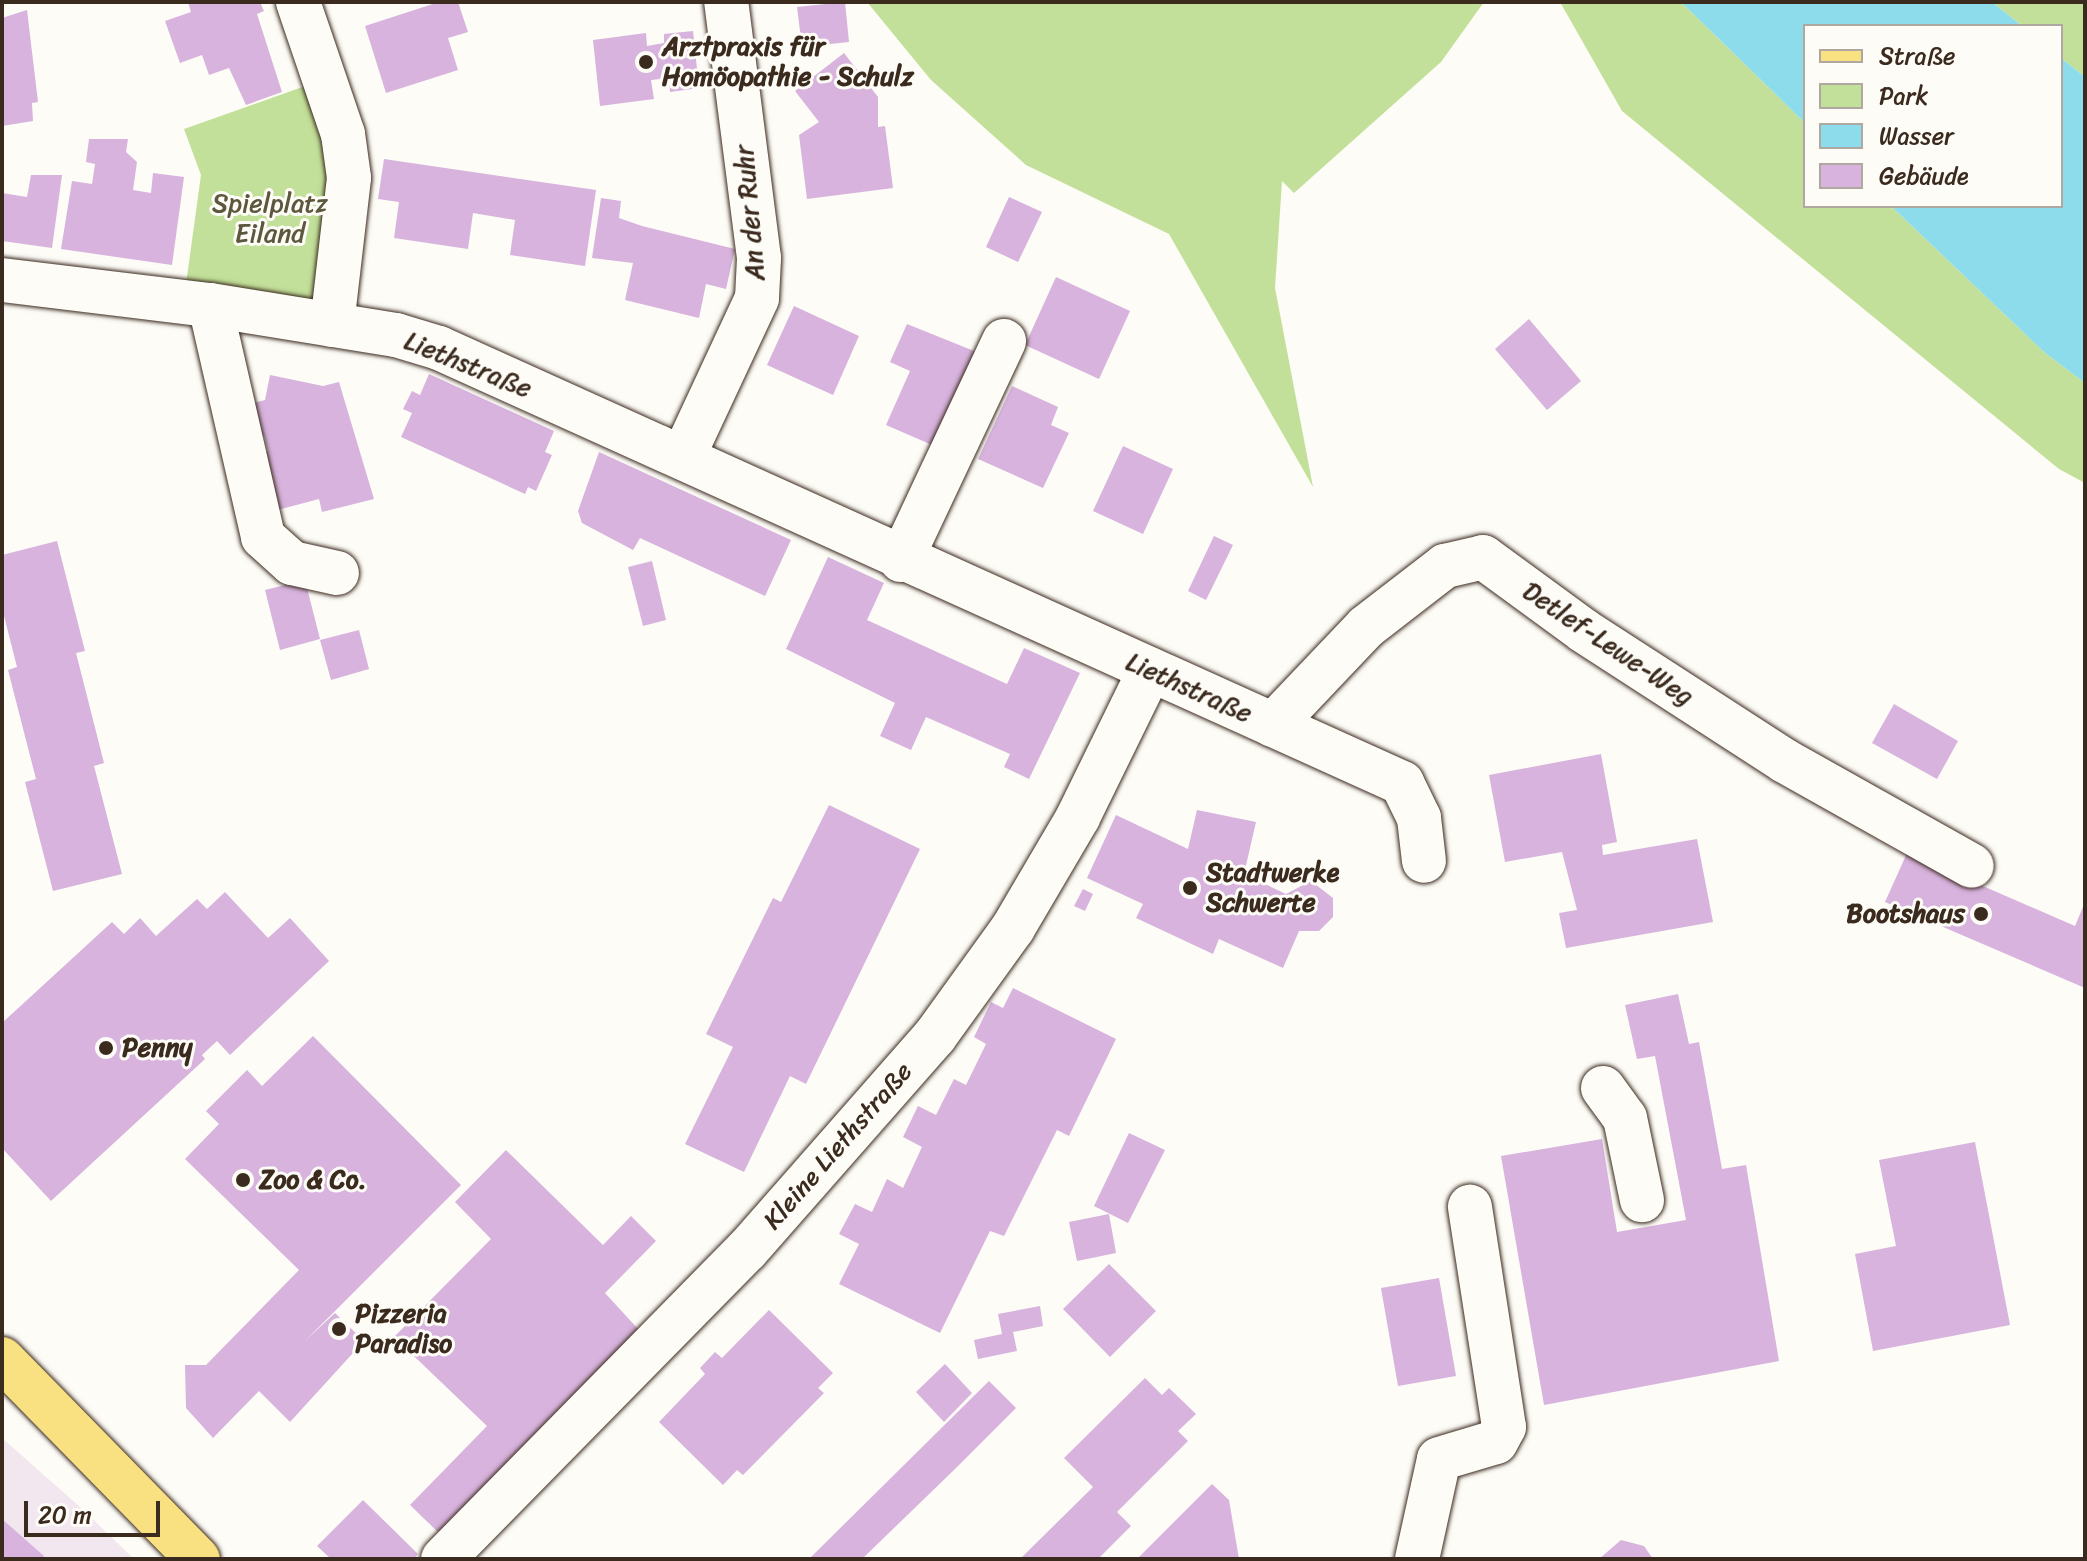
<!DOCTYPE html>
<meta charset="utf-8">
<style>
body{margin:0}
#map{position:relative;width:2087px;height:1561px;overflow:hidden;background:#fdfcf7;font-family:Sriracha,sans-serif}
div>[style]{position:absolute}
[style*='--x']{left:calc(var(--x)*1px);top:calc(var(--y)*1px);width:calc(var(--w)*1px);rotate:calc(var(--a)*1deg)}
.built>*{inset:0;background:#f2e6ef}
.green>*{inset:0;background:#c2e099}
.water>*{inset:0;background:#8ddceb}
.building>*{inset:0;background:#d7b3dd}
.roads{filter:drop-shadow(0 0 2px #3b2a1e) drop-shadow(0 0 2px #3b2a1e)}
.minor>*{height:44px;margin:-22px;padding:0 22px;transform-origin:22px;border-radius:22px;background:#fdfcf7}
.major>*{height:44px;margin:-22px;padding:0 22px;transform-origin:22px;border-radius:22px;background:#f9e181}
.dots>*{width:22px;height:22px;translate:-50% -50%;box-sizing:border-box;border:4px solid #fdfcf7;border-radius:50%}
span{translate:-50% -50%;white-space:nowrap;text-align:center;line-height:1.15;-webkit-text-stroke:6px #fdfcf7;paint-order:stroke}
.poi-label{font-size:26px;color:#3b2a1e;font-weight:700}
.left{translate:0 -50%;text-align:left}
.right{translate:-100% -50%;text-align:right}
.park-label{font-size:26px;color:#5d583d}
.street-label{font-size:26px;color:#3b2a1e}
.frame{position:absolute;inset:0;border:4px solid #3b2a1e;pointer-events:none}
.legend{position:absolute;left:1803px;top:24px;width:260px;height:184px;box-sizing:border-box;background:#fdfcf7;border:2px solid #afa8a0;margin:0;padding:10px 14px;list-style:none;font-size:24px;color:#3b2a1e}
.legend li{display:flex;align-items:center;gap:16px;height:40px}
.legend b{width:40px;border:2px solid #afa8a0}
.scale{position:absolute;left:24px;top:1501px;width:136px;height:36px;box-sizing:border-box;border:4px solid #3b2a1e;border-top:0;padding-left:10px;font-size:24px;line-height:28px;white-space:nowrap;color:#3b2a1e;-webkit-text-stroke:6px #fdfcf7;paint-order:stroke}
</style>
<div id="map">
<div class="built">
<i style="clip-path:polygon(2px 1438px,80px 1507px,134px 1559px,2px 1559px)"></i>
</div>
<div class="green">
<i style="clip-path:polygon(867px 2px,1484px 2px,1441px 62px,1294px 193px,1282px 181px,1275px 288px,1313px 487px,1169px 234px,1026px 165px,931px 80px)"></i>
<i style="clip-path:polygon(1560px 2px,1681px 2px,1805px 123px,1805px 206px,1891px 206px,2044px 352px,2085px 383px,2085px 483px,2059px 469px,1622px 111px)"></i>
<i style="clip-path:polygon(1992px 2px,2085px 2px,2085px 77px,2061px 58px,2061px 26px,2022px 26px)"></i>
<i style="clip-path:polygon(325px 79px,335px 309px,186px 284px,201px 175px,184px 129px)"></i>
</div>
<div class="water">
<i style="clip-path:polygon(1681px 2px,1992px 2px,2022px 26px,1805px 26px,1805px 123px)"></i>
<i style="clip-path:polygon(2061px 58px,2085px 77px,2085px 383px,2044px 352px,1891px 206px,2061px 206px)"></i>
</div>
<div class="building">
<i style="clip-path:polygon(188px 2px,260px 2px,264px 11px,257px 14px,282px 92px,246px 105px,229px 68px,209px 75px,202px 55px,180px 63px,165px 21px,191px 12px)"></i>
<i style="clip-path:polygon(439px 2px,458px 2px,468px 32px,448px 38px,458px 70px,386px 93px,365px 26px)"></i>
<i style="clip-path:polygon(845px 2px,849px 42px,802px 47px,797px 7px)"></i>
<i style="clip-path:polygon(27px 10px,38px 102px,32px 103px,33px 121px,2px 126px,2px 18px)"></i>
<i style="clip-path:polygon(693px 31px,699px 88px,670px 92px,669px 78px,651px 80px,654px 99px,600px 106px,593px 40px,646px 33px,647px 46px,664px 43px,664px 34px)"></i>
<i style="clip-path:polygon(844px 53px,878px 97px,878px 127px,885px 126px,893px 188px,807px 199px,799px 135px,819px 122px,795px 91px)"></i>
<i style="clip-path:polygon(89px 139px,128px 139px,126px 152px,137px 162px,133px 190px,151px 193px,153px 173px,184px 177px,172px 265px,61px 249px,72px 181px,92px 184px,95px 164px,86px 162px)"></i>
<i style="clip-path:polygon(384px 159px,596px 190px,585px 266px,510px 255px,515px 220px,473px 213px,468px 249px,394px 238px,399px 202px,378px 199px)"></i>
<i style="clip-path:polygon(31px 175px,62px 175px,52px 248px,2px 241px,2px 193px,27px 197px)"></i>
<i style="clip-path:polygon(1009px 197px,1042px 212px,1018px 262px,986px 247px)"></i>
<i style="clip-path:polygon(601px 198px,621px 201px,619px 218px,642px 226px,735px 249px,726px 289px,706px 284px,699px 318px,625px 300px,633px 263px,592px 258px)"></i>
<i style="clip-path:polygon(1056px 277px,1130px 311px,1099px 379px,1025px 345px)"></i>
<i style="clip-path:polygon(794px 306px,859px 336px,833px 395px,767px 365px)"></i>
<i style="clip-path:polygon(1529px 319px,1581px 381px,1547px 410px,1495px 349px)"></i>
<i style="clip-path:polygon(907px 324px,979px 353px,939px 448px,886px 425px,910px 371px,890px 362px)"></i>
<i style="clip-path:polygon(429px 374px,554px 431px,545px 452px,552px 455px,536px 491px,528px 487px,525px 494px,401px 437px,412px 413px,403px 409px,412px 391px,420px 395px)"></i>
<i style="clip-path:polygon(270px 375px,323px 386px,339px 382px,374px 499px,322px 512px,319px 499px,270px 512px,255px 455px,268px 451px,264px 436px,251px 439px,242px 406px,265px 400px)"></i>
<i style="clip-path:polygon(1012px 386px,1058px 407px,1051px 425px,1069px 433px,1043px 488px,978px 459px)"></i>
<i style="clip-path:polygon(1123px 446px,1173px 469px,1143px 534px,1093px 511px)"></i>
<i style="clip-path:polygon(599px 452px,791px 540px,765px 596px,640px 538px,633px 550px,582px 523px,578px 511px)"></i>
<i style="clip-path:polygon(1214px 536px,1233px 545px,1206px 600px,1188px 591px)"></i>
<i style="clip-path:polygon(57px 541px,85px 651px,76px 653px,104px 763px,94px 766px,122px 874px,53px 891px,25px 782px,36px 779px,8px 670px,17px 667px,2px 608px,2px 555px)"></i>
<i style="clip-path:polygon(828px 557px,884px 583px,867px 620px,1007px 684px,1024px 648px,1080px 673px,1029px 779px,1004px 767px,1010px 754px,926px 717px,911px 750px,880px 736px,895px 703px,786px 649px)"></i>
<i style="clip-path:polygon(652px 561px,666px 620px,643px 626px,628px 567px)"></i>
<i style="clip-path:polygon(305px 580px,320px 639px,280px 650px,265px 590px)"></i>
<i style="clip-path:polygon(359px 630px,369px 669px,331px 680px,320px 640px)"></i>
<i style="clip-path:polygon(1894px 704px,1958px 741px,1937px 779px,1872px 743px)"></i>
<i style="clip-path:polygon(1601px 754px,1617px 842px,1602px 845px,1603px 855px,1697px 839px,1713px 922px,1566px 948px,1559px 913px,1577px 910px,1562px 852px,1505px 862px,1489px 775px)"></i>
<i style="clip-path:polygon(829px 805px,920px 849px,806px 1084px,790px 1076px,744px 1172px,685px 1144px,733px 1047px,706px 1034px,773px 898px,781px 902px)"></i>
<i style="clip-path:polygon(1197px 810px,1256px 822px,1244px 874px,1286px 894px,1311px 881px,1333px 898px,1333px 917px,1319px 931px,1299px 931px,1283px 968px,1219px 939px,1213px 954px,1136px 918px,1143px 904px,1087px 878px,1116px 815px,1188px 849px)"></i>
<i style="clip-path:polygon(1907px 853px,2075px 926px,2085px 902px,2085px 988px,1885px 902px)"></i>
<i style="clip-path:polygon(1083px 889px,1093px 894px,1085px 911px,1074px 906px)"></i>
<i style="clip-path:polygon(225px 892px,268px 938px,290px 918px,329px 961px,230px 1055px,217px 1041px,202px 1055px,205px 1059px,51px 1201px,2px 1148px,2px 1023px,112px 922px,124px 934px,140px 918px,156px 936px,197px 899px,207px 909px)"></i>
<i style="clip-path:polygon(1013px 988px,1116px 1039px,1069px 1136px,1057px 1130px,1004px 1236px,990px 1231px,940px 1333px,839px 1284px,859px 1244px,839px 1234px,855px 1204px,872px 1212px,887px 1179px,903px 1188px,922px 1147px,903px 1137px,918px 1106px,936px 1115px,954px 1079px,966px 1085px,986px 1044px,974px 1037px,991px 1002px,1003px 1008px)"></i>
<i style="clip-path:polygon(1678px 994px,1689px 1044px,1699px 1042px,1722px 1169px,1746px 1165px,1779px 1361px,1544px 1405px,1501px 1156px,1602px 1139px,1617px 1232px,1686px 1220px,1655px 1056px,1637px 1059px,1625px 1005px)"></i>
<i style="clip-path:polygon(313px 1036px,461px 1185px,305px 1341px,335px 1313px,364px 1341px,290px 1422px,259px 1391px,213px 1438px,186px 1408px,185px 1365px,206px 1365px,299px 1270px,185px 1159px,219px 1124px,206px 1111px,247px 1070px,262px 1086px)"></i>
<i style="clip-path:polygon(1129px 1133px,1165px 1150px,1128px 1223px,1094px 1206px)"></i>
<i style="clip-path:polygon(1975px 1142px,2010px 1325px,1873px 1351px,1855px 1254px,1896px 1246px,1879px 1160px)"></i>
<i style="clip-path:polygon(506px 1150px,603px 1245px,631px 1216px,656px 1241px,605px 1293px,639px 1330px,439px 1533px,410px 1505px,487px 1426px,394px 1337px,491px 1239px,455px 1202px)"></i>
<i style="clip-path:polygon(1109px 1214px,1116px 1253px,1077px 1261px,1069px 1222px)"></i>
<i style="clip-path:polygon(1109px 1264px,1156px 1311px,1110px 1357px,1063px 1309px)"></i>
<i style="clip-path:polygon(1439px 1278px,1456px 1376px,1398px 1386px,1381px 1288px)"></i>
<i style="clip-path:polygon(1040px 1306px,1043px 1326px,1013px 1332px,1017px 1351px,978px 1359px,974px 1340px,1002px 1334px,998px 1314px)"></i>
<i style="clip-path:polygon(769px 1310px,833px 1373px,818px 1388px,824px 1393px,743px 1475px,737px 1470px,723px 1485px,659px 1422px,705px 1374px,700px 1368px,715px 1352px,722px 1358px)"></i>
<i style="clip-path:polygon(945px 1364px,972px 1393px,944px 1422px,916px 1392px)"></i>
<i style="clip-path:polygon(1145px 1378px,1162px 1395px,1169px 1388px,1196px 1414px,1178px 1431px,1188px 1441px,1117px 1512px,1131px 1526px,1098px 1559px,1020px 1559px,1093px 1487px,1064px 1458px)"></i>
<i style="clip-path:polygon(989px 1381px,1016px 1408px,955px 1469px,862px 1559px,809px 1559px)"></i>
<i style="clip-path:polygon(1212px 1484px,1229px 1500px,1239px 1559px,1137px 1559px)"></i>
<i style="clip-path:polygon(363px 1500px,418px 1554px,414px 1559px,331px 1559px,317px 1546px)"></i>
<i style="clip-path:polygon(2px 1519px,44px 1556px,42px 1559px,2px 1559px)"></i>
<i style="clip-path:polygon(1621px 1540px,1644px 1546px,1653px 1559px,1599px 1559px)"></i>
</div>
<div class="roads">
<div class="minor">
<i style="--x:298;--y:2;--w:139;--a:71.2"></i>
<i style="--x:343;--y:134;--w:44;--a:82.2"></i>
<i style="--x:349;--y:178;--w:148;--a:96.6"></i>
<i style="--x:2;--y:280;--w:209;--a:6.9"></i>
<i style="--x:210;--y:305;--w:188;--a:9.2"></i>
<i style="--x:396;--y:335;--w:45;--a:16.8"></i>
<i style="--x:439;--y:348;--w:1057;--a:24.31"></i>
<i style="--x:1402;--y:783;--w:39;--a:64"></i>
<i style="--x:1419;--y:818;--w:43;--a:83.4"></i>
<i style="--x:210;--y:305;--w:238;--a:77.1"></i>
<i style="--x:263;--y:537;--w:39;--a:42"></i>
<i style="--x:292;--y:563;--w:46;--a:12.5"></i>
<i style="--x:683;--y:457;--w:175;--a:-65"></i>
<i style="--x:757;--y:298;--w:40;--a:-87.1"></i>
<i style="--x:759;--y:258;--w:258;--a:-97.3"></i>
<i style="--x:901;--y:560;--w:242;--a:-64.8"></i>
<i style="--x:1273;--y:725;--w:135;--a:-46.5"></i>
<i style="--x:1366;--y:627;--w:100;--a:-37.7"></i>
<i style="--x:1445;--y:566;--w:39;--a:-13"></i>
<i style="--x:1483;--y:557;--w:125;--a:36.2"></i>
<i style="--x:1584;--y:631;--w:239;--a:32.9"></i>
<i style="--x:1785;--y:761;--w:214;--a:29.3"></i>
<i style="--x:1603;--y:1088;--w:37;--a:54"></i>
<i style="--x:1625;--y:1118;--w:84;--a:78.3"></i>
<i style="--x:443;--y:1559;--w:433;--a:-45.5"></i>
<i style="--x:747;--y:1250;--w:285;--a:-48.7"></i>
<i style="--x:935;--y:1036;--w:133;--a:-54.2"></i>
<i style="--x:1013;--y:928;--w:129;--a:-59.6"></i>
<i style="--x:1078;--y:817;--w:164;--a:-63.9"></i>
<i style="--x:1417;--y:1559;--w:102;--a:-77.6"></i>
<i style="--x:1439;--y:1459;--w:59;--a:-16.6"></i>
<i style="--x:1496;--y:1442;--w:17;--a:-62"></i>
<i style="--x:1504;--y:1427;--w:223;--a:-98.8"></i>
</div>
<div class="major">
<i style="--x:2;--y:1359;--w:280;--a:45.6"></i>
</div>
</div>
<div class="dots">
<i style="left:646px;top:62px;background:#3b2a1e"></i>
<i style="left:1190px;top:888px;background:#3b2a1e"></i>
<i style="left:1981px;top:914px;background:#3b2a1e"></i>
<i style="left:106px;top:1048px;background:#3b2a1e"></i>
<i style="left:243px;top:1180px;background:#3b2a1e"></i>
<i style="left:339px;top:1329px;background:#3b2a1e"></i>
</div>
<div class="poi-label">
<span class="left" style="left:662px;top:62px">Arztpraxis für<br>Homöopathie - Schulz</span>
<span class="left" style="left:1206px;top:888px">Stadtwerke<br>Schwerte</span>
<span class="right" style="left:1965px;top:914px">Bootshaus</span>
<span class="left" style="left:122px;top:1048px">Penny</span>
<span class="left" style="left:259px;top:1180px">Zoo &amp; Co.</span>
<span class="left" style="left:355px;top:1329px">Pizzeria<br>Paradiso</span>
</div>
<div class="park-label">
<span style="left:270px;top:219px">Spielplatz<br>Eiland</span>
</div>
<div class="street-label">
<span style="left:750px;top:213px;rotate:-95deg">An der Ruhr</span>
<span style="left:468px;top:365px;rotate:22deg">Liethstraße</span>
<span style="left:1608px;top:644px;rotate:34deg">Detlef-Lewe-Weg</span>
<span style="left:1189px;top:688px;rotate:24deg">Liethstraße</span>
<span style="left:838px;top:1146px;rotate:-49deg">Kleine Liethstraße</span>
</div>
<div class="frame"></div>
<ul class="legend">
<li><b style="height:10px;background:#f9e181"></b>Straße</li>
<li><b style="height:22px;background:#c2e099"></b>Park</li>
<li><b style="height:22px;background:#8ddceb"></b>Wasser</li>
<li><b style="height:22px;background:#d7b3dd"></b>Gebäude</li>
</ul>
<div class="scale">20 m</div>
</div>
